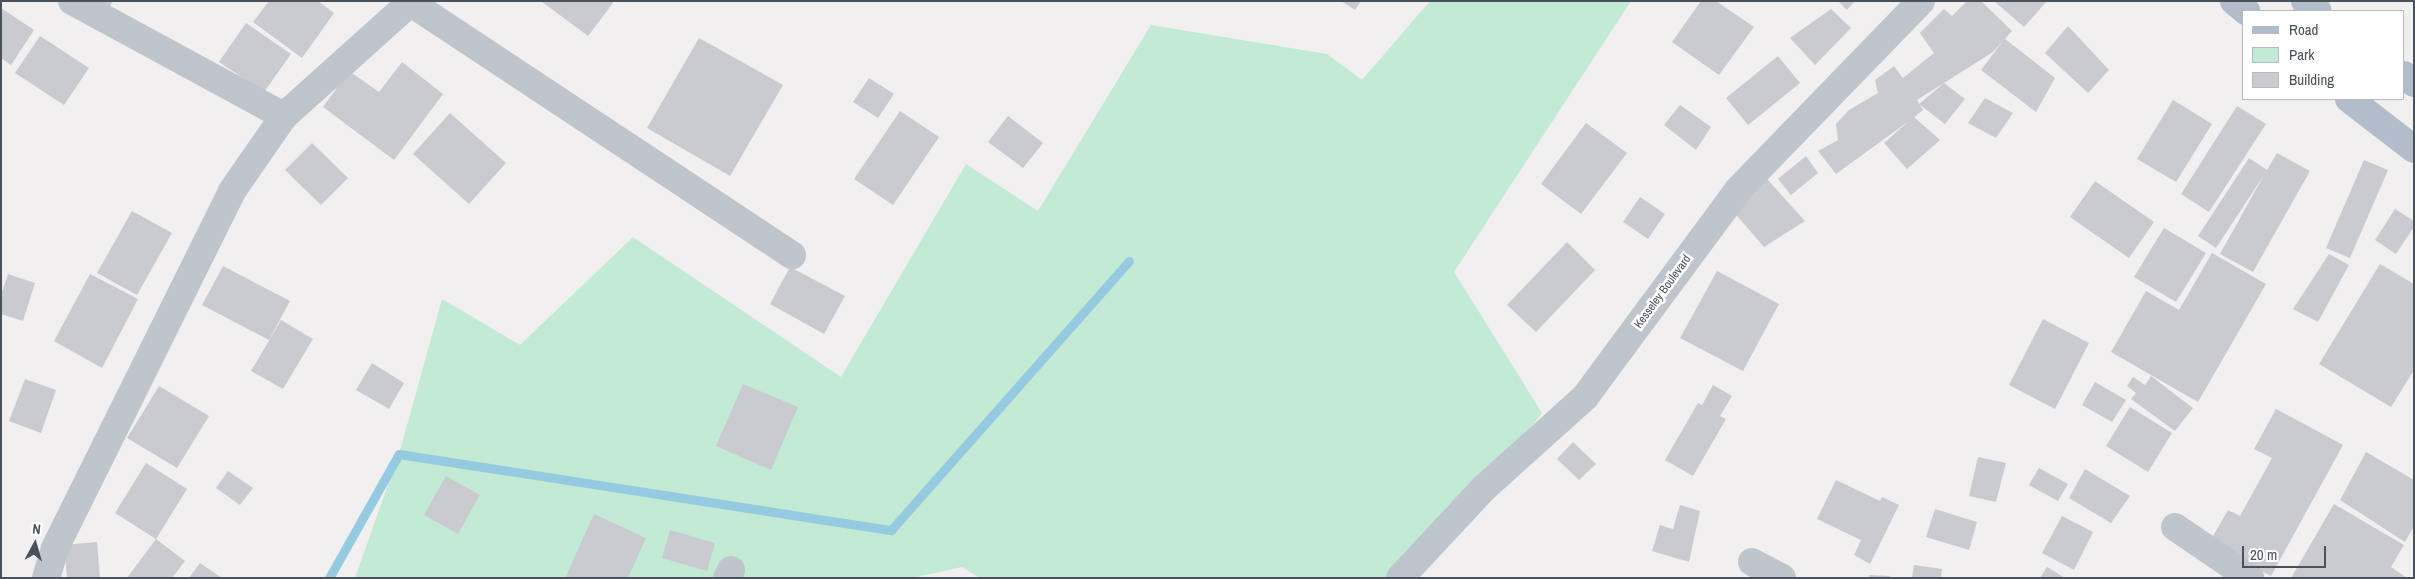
<!DOCTYPE html>
<style>
body{margin:0}
#map{position:relative;width:2415px;height:579px;overflow:hidden;background:#f1efef;font-family:"Archivo Narrow",sans-serif}
div>[style]{position:absolute}
[style*='--x']{left:calc(var(--x)*1px);top:calc(var(--y)*1px);width:calc(var(--w)*1px);rotate:calc(var(--a)*1deg)}
.green>*{inset:0;background:#c3ead5}
.stream>*{height:9px;margin:-4.5px;padding:0 4.5px;transform-origin:4.5px;border-radius:4.5px;background:#95cae1}
.building>*{inset:0;background:#c9cbd1}
.minor>*{height:28px;margin:-14px;padding:0 14px;transform-origin:14px;border-radius:14px;background:#bfc5cc}
.primary>*{height:28px;margin:-14px;padding:0 14px;transform-origin:14px;border-radius:14px;background:#b2bcca}
span{translate:-50% -50%;white-space:nowrap;text-align:center;line-height:1.15;-webkit-text-stroke:5px #fff;paint-order:stroke}
.street-label{font-size:12px;color:#49515a}
.frame{position:absolute;inset:0;border:2px solid #49515a;pointer-events:none}
.legend{position:absolute;left:2242px;top:10px;width:162px;height:90px;box-sizing:border-box;background:#fff;border:1px solid #b6b9bd;margin:0;padding:6px 9px;list-style:none;font-size:15px;color:#49515a}
.legend li{display:flex;align-items:center;gap:10px;height:25px}
.legend b{width:25px;border:1px solid #b6b9bd}
.north{position:absolute;left:10px;top:519px;width:50px;height:50px;-webkit-text-stroke:4px #fff;paint-order:stroke;rotate:6deg;font-size:14px;font-weight:700;line-height:20px;text-align:center;color:#49515a}
.north::after{content:'';display:block;margin:auto;width:18px;height:22px;background:#49515a;clip-path:polygon(50% 0,100% 100%,50% 72%,0 100%)}
.scale{position:absolute;left:2242px;top:546px;width:84px;height:22px;box-sizing:border-box;border:2px solid #49515a;border-top:0;padding-left:6px;font-size:15px;line-height:18px;white-space:nowrap;color:#49515a;-webkit-text-stroke:4px #fff;paint-order:stroke}
</style>
<div id="map">
<div class="green">
<i style="clip-path:polygon(1430px 1px,1631px 1px,1454px 272px,1542px 413px,1484px 488px,1400px 578px,980px 578px,962px 567px,912px 578px,355px 578px,399px 454px,442px 299px,520px 345px,633px 237px,841px 377px,966px 164px,1038px 211px,1151px 25px,1327px 54px,1362px 80px)"></i>
</div>
<div class="stream">
<i style="--x:329;--y:578;--w:142;--a:-60.6"></i>
<i style="--x:399;--y:454;--w:498;--a:8.8"></i>
<i style="--x:891;--y:530;--w:359;--a:-48.5"></i>
</div>
<div class="building">
<i style="clip-path:polygon(96px 1px,113px 1px,109px 8px)"></i>
<i style="clip-path:polygon(269px 1px,318px 1px,334px 13px,302px 58px,253px 22px)"></i>
<i style="clip-path:polygon(541px 1px,612px 1px,613px 3px,588px 36px)"></i>
<i style="clip-path:polygon(1341px 1px,1361px 1px,1355px 10px)"></i>
<i style="clip-path:polygon(1701px 1px,1716px 1px,1754px 27px,1719px 75px,1672px 42px)"></i>
<i style="clip-path:polygon(1838px 1px,1855px 1px,1847px 10px)"></i>
<i style="clip-path:polygon(1967px 1px,1981px 1px,2012px 31px,2005px 39px,2055px 78px,2036px 112px,1981px 70px,2003px 41px,1993px 52px,1917px 100px,1923px 110px,1914px 117px,1940px 140px,1907px 169px,1884px 143px,1909px 121px,1836px 174px,1818px 151px,1838px 140px,1836px 124px,1849px 110px,1878px 93px,1875px 80px,1894px 66px,1903px 78px,1934px 53px,1920px 33px,1944px 9px,1952px 16px)"></i>
<i style="clip-path:polygon(1994px 1px,2047px 1px,2024px 27px)"></i>
<i style="clip-path:polygon(1px 8px,34px 30px,11px 65px,1px 58px)"></i>
<i style="clip-path:polygon(1831px 9px,1851px 28px,1815px 65px,1790px 38px)"></i>
<i style="clip-path:polygon(246px 23px,291px 54px,264px 92px,219px 62px)"></i>
<i style="clip-path:polygon(2068px 26px,2109px 70px,2088px 93px,2045px 53px)"></i>
<i style="clip-path:polygon(40px 36px,89px 68px,64px 105px,15px 73px)"></i>
<i style="clip-path:polygon(699px 38px,783px 85px,730px 176px,647px 128px)"></i>
<i style="clip-path:polygon(1778px 56px,1800px 83px,1748px 125px,1726px 98px)"></i>
<i style="clip-path:polygon(402px 62px,443px 94px,394px 160px,323px 107px,349px 71px,379px 92px)"></i>
<i style="clip-path:polygon(869px 78px,894px 94px,878px 118px,853px 102px)"></i>
<i style="clip-path:polygon(1944px 83px,1965px 99px,1945px 124px,1919px 104px)"></i>
<i style="clip-path:polygon(1985px 98px,2013px 113px,1996px 138px,1968px 123px)"></i>
<i style="clip-path:polygon(2173px 100px,2212px 124px,2176px 182px,2137px 159px)"></i>
<i style="clip-path:polygon(1680px 105px,1711px 127px,1696px 150px,1664px 125px)"></i>
<i style="clip-path:polygon(2237px 106px,2266px 124px,2209px 212px,2181px 194px)"></i>
<i style="clip-path:polygon(900px 111px,939px 137px,893px 205px,854px 179px)"></i>
<i style="clip-path:polygon(450px 113px,506px 163px,469px 204px,413px 154px)"></i>
<i style="clip-path:polygon(1008px 116px,1043px 143px,1023px 168px,988px 142px)"></i>
<i style="clip-path:polygon(1586px 123px,1627px 153px,1581px 214px,1541px 184px)"></i>
<i style="clip-path:polygon(312px 143px,348px 178px,321px 205px,285px 170px)"></i>
<i style="clip-path:polygon(2277px 153px,2310px 171px,2253px 272px,2220px 254px,2264px 175px,2216px 248px,2198px 236px,2249px 158px,2267px 170px)"></i>
<i style="clip-path:polygon(1806px 156px,1818px 173px,1791px 195px,1778px 179px)"></i>
<i style="clip-path:polygon(2364px 160px,2388px 170px,2350px 258px,2326px 248px)"></i>
<i style="clip-path:polygon(1767px 179px,1805px 221px,1764px 247px,1732px 210px)"></i>
<i style="clip-path:polygon(2095px 181px,2154px 222px,2129px 258px,2070px 217px)"></i>
<i style="clip-path:polygon(1640px 197px,1665px 214px,1648px 239px,1623px 222px)"></i>
<i style="clip-path:polygon(2395px 209px,2414px 221px,2414px 227px,2396px 254px,2375px 240px)"></i>
<i style="clip-path:polygon(132px 211px,172px 233px,137px 295px,97px 273px)"></i>
<i style="clip-path:polygon(2164px 228px,2206px 253px,2176px 302px,2134px 277px)"></i>
<i style="clip-path:polygon(1567px 242px,1595px 270px,1536px 332px,1507px 305px)"></i>
<i style="clip-path:polygon(2212px 253px,2266px 284px,2198px 402px,2111px 352px,2146px 291px,2179px 310px)"></i>
<i style="clip-path:polygon(2329px 254px,2349px 265px,2318px 322px,2293px 309px)"></i>
<i style="clip-path:polygon(2380px 264px,2414px 284px,2414px 370px,2391px 407px,2319px 364px)"></i>
<i style="clip-path:polygon(223px 266px,290px 301px,269px 340px,202px 305px)"></i>
<i style="clip-path:polygon(790px 267px,845px 296px,824px 334px,770px 304px)"></i>
<i style="clip-path:polygon(1717px 271px,1779px 304px,1743px 371px,1680px 338px)"></i>
<i style="clip-path:polygon(8px 274px,35px 283px,23px 321px,1px 314px,1px 295px)"></i>
<i style="clip-path:polygon(90px 274px,138px 299px,102px 368px,54px 341px)"></i>
<i style="clip-path:polygon(2043px 319px,2089px 343px,2055px 409px,2009px 385px)"></i>
<i style="clip-path:polygon(281px 320px,313px 339px,283px 389px,251px 371px)"></i>
<i style="clip-path:polygon(372px 363px,404px 383px,389px 409px,356px 390px)"></i>
<i style="clip-path:polygon(2151px 376px,2193px 408px,2175px 431px,2131px 399px,2136px 393px,2127px 386px,2133px 377px,2145px 385px)"></i>
<i style="clip-path:polygon(25px 379px,56px 390px,41px 433px,9px 421px)"></i>
<i style="clip-path:polygon(2095px 382px,2126px 400px,2112px 422px,2082px 405px)"></i>
<i style="clip-path:polygon(743px 384px,798px 407px,771px 470px,716px 446px)"></i>
<i style="clip-path:polygon(1713px 385px,1732px 396px,1720px 416px,1726px 419px,1693px 476px,1665px 460px,1698px 403px,1702px 405px)"></i>
<i style="clip-path:polygon(159px 386px,209px 416px,177px 468px,127px 438px)"></i>
<i style="clip-path:polygon(2130px 407px,2172px 433px,2148px 472px,2106px 446px)"></i>
<i style="clip-path:polygon(2276px 409px,2343px 445px,2271px 576px,2209px 543px,2228px 510px,2240px 516px,2272px 458px,2254px 449px)"></i>
<i style="clip-path:polygon(1573px 442px,1596px 464px,1579px 480px,1557px 459px)"></i>
<i style="clip-path:polygon(2366px 452px,2414px 480px,2414px 526px,2405px 542px,2340px 500px)"></i>
<i style="clip-path:polygon(1978px 457px,2006px 463px,1996px 502px,1969px 496px)"></i>
<i style="clip-path:polygon(146px 463px,187px 489px,156px 539px,115px 513px)"></i>
<i style="clip-path:polygon(2039px 468px,2068px 484px,2058px 501px,2029px 485px)"></i>
<i style="clip-path:polygon(2085px 469px,2130px 496px,2111px 523px,2069px 498px)"></i>
<i style="clip-path:polygon(228px 471px,253px 488px,240px 505px,216px 488px)"></i>
<i style="clip-path:polygon(446px 476px,480px 495px,458px 534px,424px 515px)"></i>
<i style="clip-path:polygon(1836px 480px,1880px 501px,1882px 497px,1899px 505px,1870px 564px,1854px 555px,1861px 540px,1817px 519px)"></i>
<i style="clip-path:polygon(2334px 504px,2404px 545px,2391px 567px,2407px 578px,2291px 578px)"></i>
<i style="clip-path:polygon(1680px 505px,1700px 511px,1689px 562px,1652px 551px,1660px 525px,1673px 529px)"></i>
<i style="clip-path:polygon(1935px 509px,1977px 522px,1969px 550px,1926px 537px)"></i>
<i style="clip-path:polygon(594px 514px,646px 538px,628px 578px,565px 578px)"></i>
<i style="clip-path:polygon(2062px 516px,2093px 532px,2074px 570px,2042px 553px)"></i>
<i style="clip-path:polygon(670px 530px,715px 543px,707px 571px,662px 558px)"></i>
<i style="clip-path:polygon(156px 539px,185px 561px,172px 578px,127px 578px)"></i>
<i style="clip-path:polygon(97px 542px,100px 578px,67px 578px,64px 545px)"></i>
<i style="clip-path:polygon(200px 563px,222px 578px,189px 578px)"></i>
<i style="clip-path:polygon(1914px 565px,1942px 569px,1941px 578px,1912px 578px)"></i>
<i style="clip-path:polygon(2047px 567px,2065px 578px,2040px 578px)"></i>
<i style="clip-path:polygon(1869px 575px,1890px 576px,1890px 578px,1869px 578px)"></i>
</div>
<div class="minor">
<i style="--x:72;--y:1;--w:241;--a:28.5"></i>
<i style="--x:411;--y:3;--w:457;--a:33.5"></i>
<i style="--x:2175;--y:527;--w:91;--a:34.2"></i>
<i style="--x:1752;--y:562;--w:34;--a:28"></i>
<i style="--x:46;--y:578;--w:31;--a:-73"></i>
<i style="--x:55;--y:548;--w:398;--a:-63.6"></i>
<i style="--x:232;--y:191;--w:91;--a:-55.3"></i>
<i style="--x:284;--y:116;--w:172;--a:-41.9"></i>
<i style="--x:727;--y:578;--w:9;--a:-63"></i>
<i style="--x:1400;--y:578;--w:123;--a:-47"></i>
<i style="--x:1484;--y:488;--w:136;--a:-42"></i>
<i style="--x:1585;--y:397;--w:257;--a:-53.5"></i>
<i style="--x:1738;--y:190;--w:263;--a:-45.9"></i>
</div>
<div class="primary">
<i style="--x:2234;--y:1;--w:16;--a:40"></i>
<i style="--x:2305;--y:1;--w:16;--a:38"></i>
<i style="--x:2404;--y:75;--w:13;--a:39"></i>
<i style="--x:2349;--y:99;--w:82;--a:37.6"></i>
</div>
<div class="street-label">
<span style="left:1663px;top:292px;rotate:-54deg">Kesseley Boulevard</span>
</div>
<div class="frame"></div>
<ul class="legend">
<li><b style="height:6px;background:#b2bcca"></b>Road</li>
<li><b style="height:14px;background:#c3ead5"></b>Park</li>
<li><b style="height:14px;background:#c9cbd1"></b>Building</li>
</ul>
<div class="north">N</div>
<div class="scale">20 m</div>
</div>
